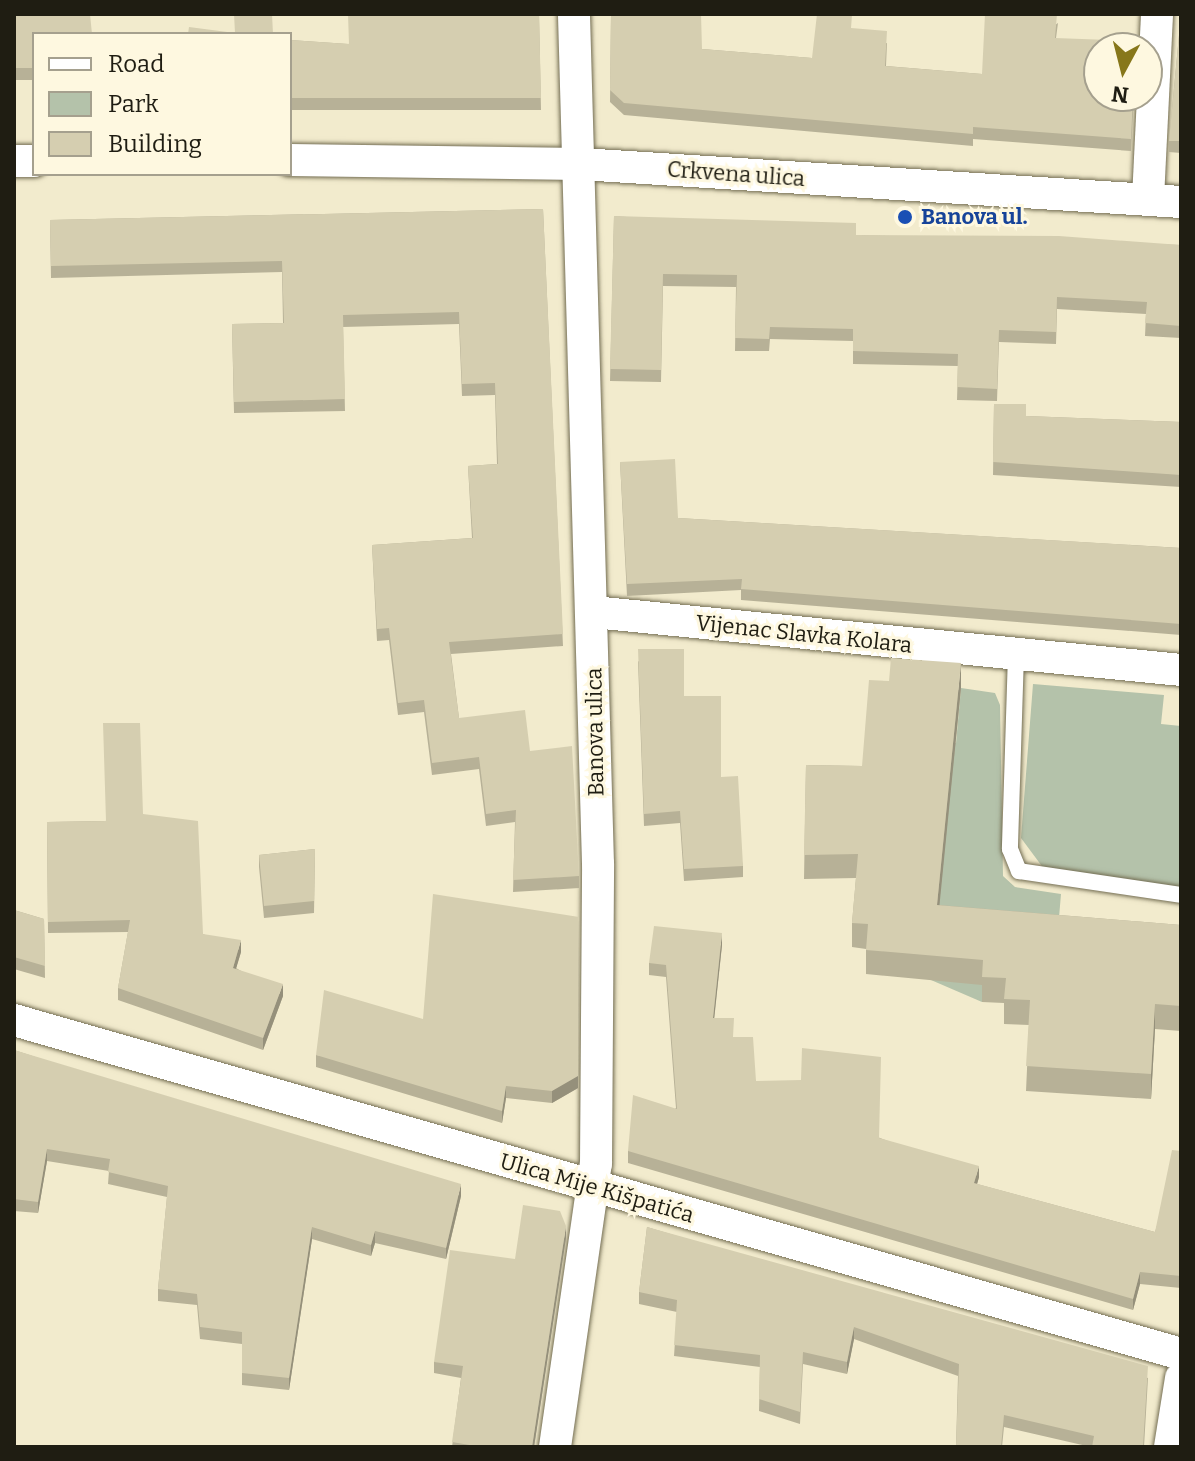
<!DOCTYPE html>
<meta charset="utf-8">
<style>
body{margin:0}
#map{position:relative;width:1195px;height:1461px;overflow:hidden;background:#f2ebcd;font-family:Bitter,serif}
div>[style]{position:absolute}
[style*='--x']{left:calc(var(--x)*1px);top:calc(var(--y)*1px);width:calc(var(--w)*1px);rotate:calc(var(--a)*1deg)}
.green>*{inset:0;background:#b4c2aa}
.roads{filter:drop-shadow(0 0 2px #736d52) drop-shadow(0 0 2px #736d52)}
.lane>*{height:16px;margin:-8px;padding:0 8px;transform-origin:8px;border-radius:8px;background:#fff}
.street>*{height:32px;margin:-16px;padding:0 16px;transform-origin:16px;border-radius:16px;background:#fff}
.wall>*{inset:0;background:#b7b197}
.shaded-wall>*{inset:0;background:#95907b}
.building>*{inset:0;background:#d5ceb0}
.dots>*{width:22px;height:22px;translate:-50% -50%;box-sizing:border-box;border:4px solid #fef8e0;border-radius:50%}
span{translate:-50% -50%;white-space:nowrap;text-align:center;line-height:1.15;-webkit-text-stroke:6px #fef8e0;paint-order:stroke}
.street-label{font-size:22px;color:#1f1d12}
.transit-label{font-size:22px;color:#164399;font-weight:700}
.left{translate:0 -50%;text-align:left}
.frame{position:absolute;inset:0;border:16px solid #1f1d12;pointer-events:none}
.legend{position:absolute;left:32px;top:32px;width:260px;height:144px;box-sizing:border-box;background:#fef8e0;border:2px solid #a5a08e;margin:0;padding:10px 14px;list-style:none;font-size:24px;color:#1f1d12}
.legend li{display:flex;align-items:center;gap:16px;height:40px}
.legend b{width:40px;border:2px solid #a5a08e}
.north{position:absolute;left:1083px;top:32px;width:80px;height:80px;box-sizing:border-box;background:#fef8e0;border:2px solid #a5a08e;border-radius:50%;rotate:187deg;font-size:22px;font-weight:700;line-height:32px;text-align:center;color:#1f1d12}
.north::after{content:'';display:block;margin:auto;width:28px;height:36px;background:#87771a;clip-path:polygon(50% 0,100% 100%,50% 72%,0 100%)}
</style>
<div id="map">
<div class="green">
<i style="clip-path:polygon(1033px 684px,1164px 695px,1161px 724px,1181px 726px,1181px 887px,1044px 869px,1021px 838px)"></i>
<i style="clip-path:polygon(961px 688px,995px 693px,1000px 705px,1003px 876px,1015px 887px,1061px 894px,1056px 953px,982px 1002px,931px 980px,941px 742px,956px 743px)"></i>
</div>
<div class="roads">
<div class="lane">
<i style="--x:1016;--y:654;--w:195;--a:91.8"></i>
<i style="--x:1010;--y:849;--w:24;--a:68"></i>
<i style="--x:1019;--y:871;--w:164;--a:8.4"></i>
</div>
<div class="street">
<i style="--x:290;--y:160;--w:291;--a:0.8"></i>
<i style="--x:581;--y:164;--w:601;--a:3.62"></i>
<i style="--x:14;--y:161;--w:20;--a:0"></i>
<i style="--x:1148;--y:199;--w:185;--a:-87.2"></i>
<i style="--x:593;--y:612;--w:591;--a:5.63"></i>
<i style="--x:14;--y:1020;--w:1214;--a:15.97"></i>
<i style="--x:555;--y:1447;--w:286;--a:-81.8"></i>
<i style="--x:596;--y:1164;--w:300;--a:-89.6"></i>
<i style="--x:598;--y:864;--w:850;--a:-91.62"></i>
<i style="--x:1170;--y:1447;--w:70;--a:-80.9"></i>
</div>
</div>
<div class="wall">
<i style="clip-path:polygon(14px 14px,34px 34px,34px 80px,14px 80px)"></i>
<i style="clip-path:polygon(539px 14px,541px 110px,290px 110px,290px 40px,348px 44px)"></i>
<i style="clip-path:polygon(611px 14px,702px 49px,812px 58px,887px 43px,886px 66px,982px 74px,1058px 23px,1056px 38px,1099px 96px,1134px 96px,1131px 151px,973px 139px,973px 146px,624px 115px,610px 102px)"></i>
<i style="clip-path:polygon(1181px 14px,1181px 153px,1169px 152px,1169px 141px)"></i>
<i style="clip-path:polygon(543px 209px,563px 646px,451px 654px,459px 718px,530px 751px,579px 876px,579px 888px,513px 892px,515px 822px,486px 826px,479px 769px,432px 775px,424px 712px,398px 715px,389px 640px,377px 641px,372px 545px,472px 538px,468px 466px,497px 464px,495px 395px,462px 396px,459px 324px,343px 327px,345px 411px,234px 413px,232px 324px,283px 323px,282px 272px,51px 278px,50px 220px)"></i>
<i style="clip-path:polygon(614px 216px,856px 235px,1181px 245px,1181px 338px,1145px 336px,1146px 314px,1057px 309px,1056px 344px,999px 342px,997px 401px,957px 400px,958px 366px,853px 364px,853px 341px,770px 339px,769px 351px,735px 351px,736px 287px,663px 286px,661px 382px,610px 381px)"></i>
<i style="clip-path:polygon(994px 404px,1026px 416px,1181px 422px,1181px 487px,993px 475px)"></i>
<i style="clip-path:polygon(620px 462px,678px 518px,1181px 548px,1181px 635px,741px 600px,741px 590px,627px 596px)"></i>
<i style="clip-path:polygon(638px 661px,684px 696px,721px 777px,743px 866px,743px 877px,684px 881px,680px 823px,644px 826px)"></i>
<i style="clip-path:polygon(961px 688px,939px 905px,1181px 925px,1181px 1031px,1155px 1029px,1151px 1099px,1026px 1091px,1029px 1025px,1004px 1024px,1004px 1003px,982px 1002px,982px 985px,866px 974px,866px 949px,852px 947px,852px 923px,856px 878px,804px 879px,806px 765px,862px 766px)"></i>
<i style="clip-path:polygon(143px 814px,203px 934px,241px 952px,236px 968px,283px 996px,263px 1050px,118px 1000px,118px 988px,128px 932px,48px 933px,47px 822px,105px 821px)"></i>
<i style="clip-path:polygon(315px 849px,314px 913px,264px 918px,259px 867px,259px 855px)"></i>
<i style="clip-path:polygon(14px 910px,44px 919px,45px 978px,14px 969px)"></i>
<i style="clip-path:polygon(722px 945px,714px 1018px,733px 1037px,756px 1081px,880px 1138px,979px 1177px,977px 1184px,1155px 1232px,1181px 1151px,1181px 1288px,1140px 1284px,1133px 1310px,628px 1163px,628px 1151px,676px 1108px,666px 977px,649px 975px,649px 963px)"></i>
<i style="clip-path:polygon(14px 1050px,461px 1196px,446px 1259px,375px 1243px,371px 1256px,312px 1239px,289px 1390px,242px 1385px,242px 1344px,200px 1339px,197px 1305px,158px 1301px,158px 1289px,167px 1197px,108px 1184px,109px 1171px,47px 1161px,38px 1213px,14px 1211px)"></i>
<i style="clip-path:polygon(316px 1055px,578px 1088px,552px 1103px,506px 1098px,502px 1123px,316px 1067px)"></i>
<i style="clip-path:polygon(647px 1227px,1148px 1378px,1144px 1447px,1091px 1447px,1004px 1427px,1002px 1447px,956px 1447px,958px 1376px,854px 1339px,847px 1374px,803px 1364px,800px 1424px,759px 1411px,760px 1367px,674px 1356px,677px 1312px,639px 1304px,639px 1292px)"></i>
<i style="clip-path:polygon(566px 1238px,534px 1447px,452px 1447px,461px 1378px,434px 1373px,434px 1362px,515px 1259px)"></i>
</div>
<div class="shaded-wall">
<i style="clip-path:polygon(961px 663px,961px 688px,937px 930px,937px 905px)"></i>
<i style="clip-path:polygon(579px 917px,578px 1088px,552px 1103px,552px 1091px)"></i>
<i style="clip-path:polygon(722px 933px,722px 945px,713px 1030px,713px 1018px)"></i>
<i style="clip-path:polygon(241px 940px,241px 952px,233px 979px,233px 968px)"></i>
<i style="clip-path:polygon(283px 984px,283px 996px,263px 1050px,263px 1038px)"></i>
<i style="clip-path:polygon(1155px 1004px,1155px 1029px,1151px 1099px,1151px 1074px)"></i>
<i style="clip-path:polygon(506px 1086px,506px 1098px,502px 1123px,502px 1111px)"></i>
<i style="clip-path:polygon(47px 1149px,47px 1161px,38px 1213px,38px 1202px)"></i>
<i style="clip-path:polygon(979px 1166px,979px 1177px,974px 1195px,974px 1183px)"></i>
<i style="clip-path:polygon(461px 1184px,461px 1196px,446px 1259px,446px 1248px)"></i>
<i style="clip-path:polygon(566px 1226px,566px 1238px,534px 1447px,532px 1447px)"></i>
<i style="clip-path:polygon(312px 1227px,312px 1239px,289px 1390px,289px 1378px)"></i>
<i style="clip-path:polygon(375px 1231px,375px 1243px,371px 1256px,371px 1245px)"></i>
<i style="clip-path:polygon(1140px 1272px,1140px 1284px,1133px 1310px,1133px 1299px)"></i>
<i style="clip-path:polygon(854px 1327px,854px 1339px,847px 1374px,847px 1362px)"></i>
</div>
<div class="building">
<i style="clip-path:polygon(14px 14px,90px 14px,92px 34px,34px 34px,34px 68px,14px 68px)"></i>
<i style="clip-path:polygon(234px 14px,272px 14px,273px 34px,188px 34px,189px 27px,235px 33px)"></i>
<i style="clip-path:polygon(348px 14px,539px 14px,541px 98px,290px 98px,290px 40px,349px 44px)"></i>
<i style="clip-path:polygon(611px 14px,701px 14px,702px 49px,812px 58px,817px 14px,852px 15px,851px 28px,887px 31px,885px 66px,982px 74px,985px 14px,1057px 14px,1055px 38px,1136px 41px,1136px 48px,1099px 48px,1099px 96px,1133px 96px,1131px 139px,973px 127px,973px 134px,624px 103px,610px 90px)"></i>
<i style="clip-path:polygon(1181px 14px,1181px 141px,1169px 141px)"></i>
<i style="clip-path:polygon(543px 209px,563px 634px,449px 642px,459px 718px,525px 710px,530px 751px,572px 746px,579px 876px,513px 880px,516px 810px,486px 814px,479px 757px,432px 763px,424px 700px,398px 703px,389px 628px,377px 629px,372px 545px,473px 538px,468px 466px,498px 464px,495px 383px,462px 384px,459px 312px,343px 315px,345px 399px,234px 402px,232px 324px,284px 323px,282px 261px,51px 266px,50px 220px)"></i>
<i style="clip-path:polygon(614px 216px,856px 223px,856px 235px,1059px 236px,1181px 245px,1181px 326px,1145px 323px,1147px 302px,1057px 297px,1056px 332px,999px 330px,997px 389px,957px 387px,958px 354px,853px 351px,853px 329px,770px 327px,769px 339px,735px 338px,737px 275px,663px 274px,661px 370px,610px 369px)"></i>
<i style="clip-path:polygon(994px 404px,1026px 404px,1026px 416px,1181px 422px,1181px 475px,993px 462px)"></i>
<i style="clip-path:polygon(675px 459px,678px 518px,1181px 548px,1181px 624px,741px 589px,742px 579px,627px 584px,620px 462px)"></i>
<i style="clip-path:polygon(638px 649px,684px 649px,684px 696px,721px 696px,721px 777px,738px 776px,743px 866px,684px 869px,680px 811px,644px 814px)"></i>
<i style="clip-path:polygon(891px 658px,961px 663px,937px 905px,1181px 925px,1181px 1006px,1155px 1004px,1151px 1074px,1026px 1066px,1030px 1000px,1004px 999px,1006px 978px,982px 977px,983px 960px,866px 950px,868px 924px,852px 923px,858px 854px,804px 855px,806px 765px,862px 766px,869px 680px,889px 681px)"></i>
<i style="clip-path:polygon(103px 723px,140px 723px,143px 814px,198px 821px,203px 934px,241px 940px,233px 968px,283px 984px,263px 1038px,118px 988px,130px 920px,48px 922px,47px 822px,106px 821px)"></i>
<i style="clip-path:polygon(315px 849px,314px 901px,264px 906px,259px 855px)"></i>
<i style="clip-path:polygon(433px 894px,579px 917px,578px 1076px,552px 1091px,506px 1086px,502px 1111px,316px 1055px,324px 990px,423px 1019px)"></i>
<i style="clip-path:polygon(14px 910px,44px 919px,45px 966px,14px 957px)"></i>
<i style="clip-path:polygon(654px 926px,722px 933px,713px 1018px,734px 1018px,733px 1037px,753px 1037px,756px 1081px,801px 1080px,802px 1048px,881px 1057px,879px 1138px,979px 1166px,974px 1183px,1155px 1232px,1172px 1150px,1181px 1151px,1181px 1276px,1140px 1272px,1133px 1299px,628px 1151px,633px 1095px,677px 1109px,666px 965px,649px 963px)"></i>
<i style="clip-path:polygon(14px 1050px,461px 1184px,446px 1248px,375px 1231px,371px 1245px,312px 1227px,289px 1378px,242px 1373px,242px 1332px,200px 1327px,197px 1294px,158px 1289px,168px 1186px,108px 1172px,110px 1159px,47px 1149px,38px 1202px,14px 1199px)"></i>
<i style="clip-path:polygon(523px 1205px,560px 1211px,566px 1226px,532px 1447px,481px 1447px,452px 1442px,463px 1366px,434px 1362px,450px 1250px,515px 1259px)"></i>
<i style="clip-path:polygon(647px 1227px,1148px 1366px,1143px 1447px,1092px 1447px,1094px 1436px,1004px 1415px,1001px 1447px,956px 1447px,959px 1364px,854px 1327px,847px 1362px,803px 1352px,800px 1412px,759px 1399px,760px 1355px,674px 1345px,677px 1300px,639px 1292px)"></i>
</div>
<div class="dots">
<i style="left:905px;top:217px;background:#1a4fb4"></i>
</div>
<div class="street-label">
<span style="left:736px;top:174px;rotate:4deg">Crkvena ulica</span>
<span style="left:804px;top:634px;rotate:6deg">Vijenac Slavka Kolara</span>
<span style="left:595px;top:732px;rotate:-91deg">Banova ulica</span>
<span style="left:597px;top:1188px;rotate:16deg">Ulica Mije Kišpatića</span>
</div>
<div class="transit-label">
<span class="left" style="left:921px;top:217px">Banova ul.</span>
</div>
<div class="frame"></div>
<ul class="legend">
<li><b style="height:10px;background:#fff"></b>Road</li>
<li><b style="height:22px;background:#b4c2aa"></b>Park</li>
<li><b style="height:22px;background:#d5ceb0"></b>Building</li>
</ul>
<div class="north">N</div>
</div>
